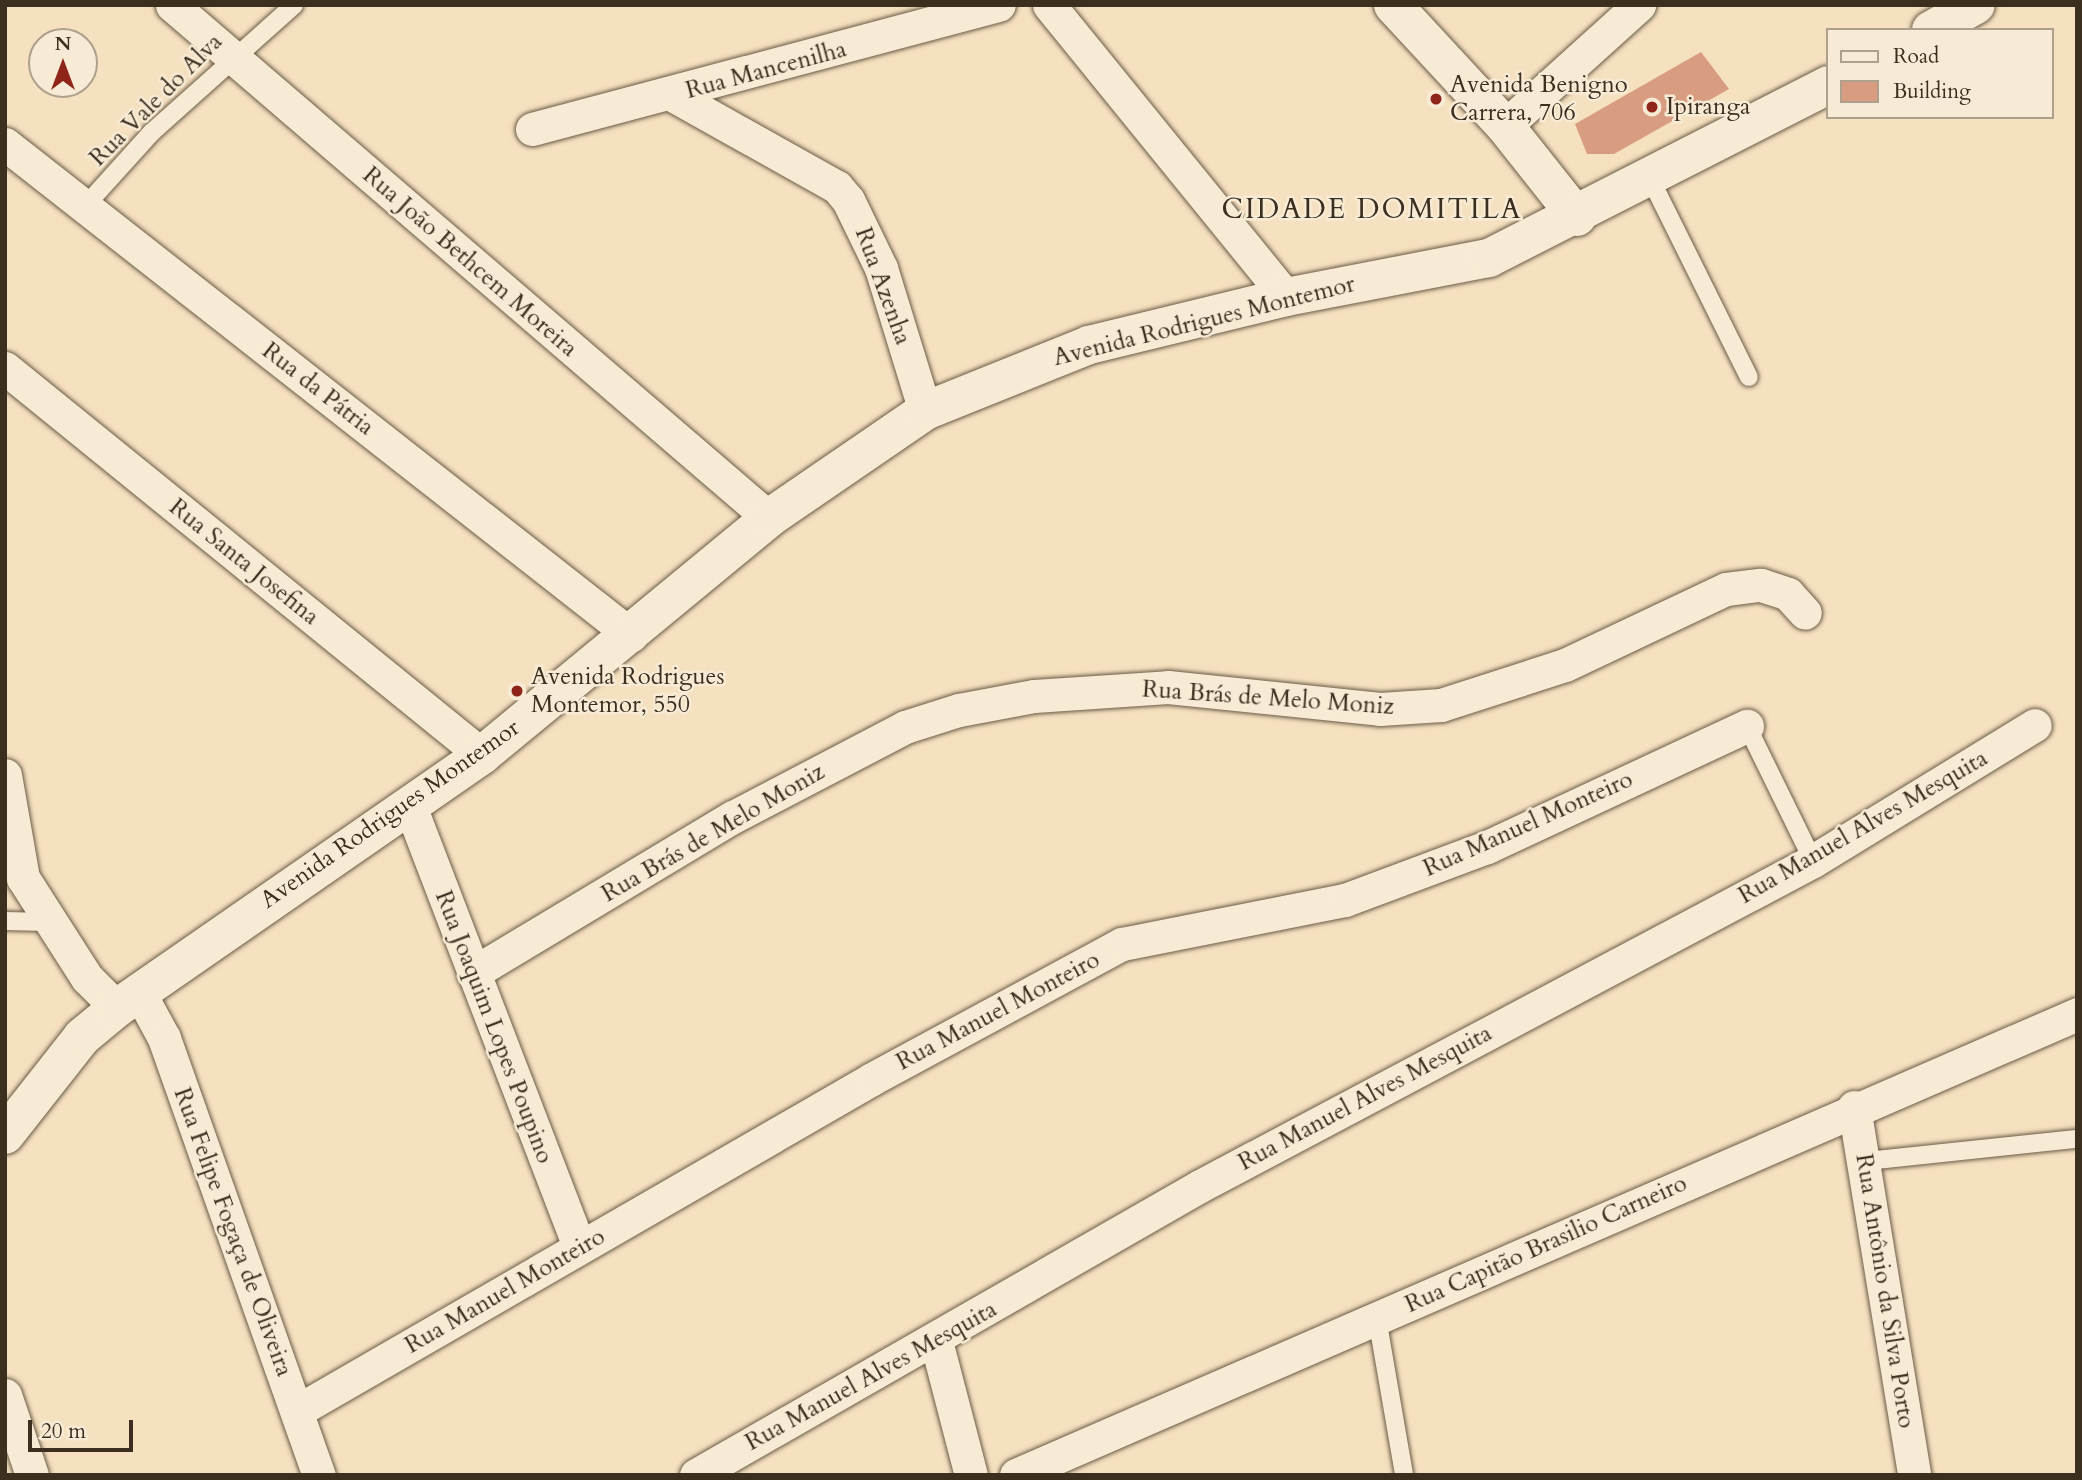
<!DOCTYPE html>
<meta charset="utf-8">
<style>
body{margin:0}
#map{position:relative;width:2082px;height:1480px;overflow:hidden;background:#f5e0bf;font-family:Cardo,serif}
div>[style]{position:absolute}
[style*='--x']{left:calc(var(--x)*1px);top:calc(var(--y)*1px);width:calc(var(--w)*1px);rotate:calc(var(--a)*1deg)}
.building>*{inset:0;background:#d89d81}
.roads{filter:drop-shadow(0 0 2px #6b5b47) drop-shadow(0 0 2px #6b5b47)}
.lane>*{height:18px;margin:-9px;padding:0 9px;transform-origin:9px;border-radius:9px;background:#f8ebd5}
.street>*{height:33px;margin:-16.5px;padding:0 16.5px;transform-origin:16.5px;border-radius:16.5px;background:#f8ebd5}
.secondary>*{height:38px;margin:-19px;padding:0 19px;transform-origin:19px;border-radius:19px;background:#f8ebd5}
.dots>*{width:19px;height:19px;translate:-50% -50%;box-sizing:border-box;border:4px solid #f8ebd5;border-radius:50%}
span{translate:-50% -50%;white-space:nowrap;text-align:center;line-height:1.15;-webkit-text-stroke:5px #f8ebd5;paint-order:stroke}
.street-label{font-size:24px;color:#3d2f1f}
.poi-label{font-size:24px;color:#3d2f1f}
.left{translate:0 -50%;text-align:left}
.quarter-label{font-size:28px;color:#3d2f1f;letter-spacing:2px}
.frame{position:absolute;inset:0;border:7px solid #3d2f1f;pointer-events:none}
.legend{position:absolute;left:1826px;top:28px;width:228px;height:91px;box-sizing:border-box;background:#f8ebd5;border:2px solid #ada08c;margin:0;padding:9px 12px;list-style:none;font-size:21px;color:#3d2f1f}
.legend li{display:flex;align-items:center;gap:14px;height:35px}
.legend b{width:35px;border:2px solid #ada08c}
.north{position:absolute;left:28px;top:28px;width:70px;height:70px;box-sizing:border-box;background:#f8ebd5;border:2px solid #ada08c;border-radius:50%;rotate:0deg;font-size:19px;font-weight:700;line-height:28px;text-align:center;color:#3d2f1f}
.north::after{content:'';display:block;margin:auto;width:24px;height:32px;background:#8f2418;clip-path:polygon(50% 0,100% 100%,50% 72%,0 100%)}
.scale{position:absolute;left:28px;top:1420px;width:105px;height:32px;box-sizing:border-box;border:4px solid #3d2f1f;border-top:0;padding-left:9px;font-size:21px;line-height:24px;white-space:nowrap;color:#3d2f1f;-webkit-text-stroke:5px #f8ebd5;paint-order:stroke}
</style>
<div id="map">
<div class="building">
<i style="clip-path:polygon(1701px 52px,1729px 89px,1614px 154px,1587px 154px,1575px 124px)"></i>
</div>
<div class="roads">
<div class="lane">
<i style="--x:1651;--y:180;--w:220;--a:63.6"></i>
<i style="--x:86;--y:205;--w:97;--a:-47.9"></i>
<i style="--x:151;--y:133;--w:192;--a:-41.8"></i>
<i style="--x:1747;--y:726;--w:150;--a:63.9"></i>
<i style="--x:5;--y:921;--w:42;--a:1.4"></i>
<i style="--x:1866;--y:1161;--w:212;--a:-6"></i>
<i style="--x:1377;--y:1318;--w:159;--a:80.2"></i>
</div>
<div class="street">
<i style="--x:172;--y:5;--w:787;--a:40.67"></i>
<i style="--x:1049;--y:5;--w:376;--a:50.9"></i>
<i style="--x:671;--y:94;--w:190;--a:29.3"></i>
<i style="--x:837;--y:187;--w:17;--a:50"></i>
<i style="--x:848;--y:200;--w:76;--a:64.1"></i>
<i style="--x:881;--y:268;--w:150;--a:72.9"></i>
<i style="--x:1505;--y:126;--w:181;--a:-42.1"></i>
<i style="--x:532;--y:129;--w:483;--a:-14.9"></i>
<i style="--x:5;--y:144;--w:796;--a:38.11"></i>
<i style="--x:5;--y:368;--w:614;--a:39.05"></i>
<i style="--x:5;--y:775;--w:105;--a:80.1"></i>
<i style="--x:23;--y:878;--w:119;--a:57.4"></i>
<i style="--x:87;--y:978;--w:42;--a:45"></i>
<i style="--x:410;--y:806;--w:472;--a:69"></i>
<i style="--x:473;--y:973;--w:303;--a:-31"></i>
<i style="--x:733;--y:817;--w:194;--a:-27.6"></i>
<i style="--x:905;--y:727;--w:57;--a:-17.5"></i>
<i style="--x:959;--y:710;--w:76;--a:-10.6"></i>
<i style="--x:1034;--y:696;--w:134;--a:-3.8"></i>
<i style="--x:1168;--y:687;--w:213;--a:5.9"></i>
<i style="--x:1380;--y:709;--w:61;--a:-3.8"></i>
<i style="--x:1441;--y:705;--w:130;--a:-17.9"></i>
<i style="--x:1565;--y:665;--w:178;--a:-25.3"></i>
<i style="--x:1726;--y:589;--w:35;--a:-7"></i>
<i style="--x:1761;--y:585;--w:28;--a:18"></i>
<i style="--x:1788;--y:594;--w:25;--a:48"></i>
<i style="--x:139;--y:992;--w:52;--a:61.5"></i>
<i style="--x:164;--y:1038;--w:464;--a:70.5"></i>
<i style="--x:1854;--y:1107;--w:373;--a:80.7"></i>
<i style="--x:936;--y:1341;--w:138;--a:75.4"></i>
<i style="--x:5;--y:1395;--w:84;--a:71.4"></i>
<i style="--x:297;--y:1411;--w:664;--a:-30"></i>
<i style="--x:872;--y:1079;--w:284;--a:-28.4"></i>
<i style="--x:1122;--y:944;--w:227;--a:-11.2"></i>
<i style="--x:1345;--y:900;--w:152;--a:-20.5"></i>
<i style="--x:1487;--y:847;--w:287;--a:-25"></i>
<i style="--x:696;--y:1475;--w:581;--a:-29.83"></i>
<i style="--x:1200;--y:1186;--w:694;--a:-27.93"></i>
<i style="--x:1813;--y:861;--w:260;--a:-31.5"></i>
<i style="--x:1016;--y:1475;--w:1157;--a:-23.48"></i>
</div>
<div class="secondary">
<i style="--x:1393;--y:5;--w:165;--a:47.2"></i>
<i style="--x:1505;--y:126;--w:116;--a:51.6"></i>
<i style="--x:1931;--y:30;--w:51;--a:-29.1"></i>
<i style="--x:5;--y:1135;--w:125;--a:-51.8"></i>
<i style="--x:82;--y:1037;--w:45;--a:-39.6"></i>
<i style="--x:117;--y:1008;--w:444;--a:-34.7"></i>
<i style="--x:482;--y:755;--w:372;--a:-39.5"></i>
<i style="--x:769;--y:518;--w:189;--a:-34.4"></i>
<i style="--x:925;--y:411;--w:177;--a:-21.9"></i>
<i style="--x:1089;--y:345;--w:203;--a:-13.7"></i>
<i style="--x:1286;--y:297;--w:207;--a:-10.9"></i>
<i style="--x:1489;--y:258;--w:381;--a:-27"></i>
</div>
</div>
<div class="dots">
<i style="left:1436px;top:99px;background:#8f2418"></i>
<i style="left:1652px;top:107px;background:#8f2418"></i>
<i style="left:517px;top:691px;background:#8f2418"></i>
</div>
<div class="street-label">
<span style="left:766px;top:70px;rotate:-15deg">Rua Mancenilha</span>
<span style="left:156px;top:100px;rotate:-45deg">Rua Vale do Alva</span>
<span style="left:470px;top:262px;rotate:41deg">Rua João Bethcem Moreira</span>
<span style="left:883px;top:286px;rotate:70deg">Rua Azenha</span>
<span style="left:1204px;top:321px;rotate:-14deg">Avenida Rodrigues Montemor</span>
<span style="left:318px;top:389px;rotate:38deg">Rua da Pátria</span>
<span style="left:244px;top:562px;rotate:39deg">Rua Santa Josefina</span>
<span style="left:1268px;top:698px;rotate:4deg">Rua Brás de Melo Moniz</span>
<span style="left:390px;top:814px;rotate:-35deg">Avenida Rodrigues Montemor</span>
<span style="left:1528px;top:824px;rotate:-24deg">Rua Manuel Monteiro</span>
<span style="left:1863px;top:827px;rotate:-30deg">Rua Manuel Alves Mesquita</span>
<span style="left:713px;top:833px;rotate:-30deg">Rua Brás de Melo Moniz</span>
<span style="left:998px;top:1011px;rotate:-28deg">Rua Manuel Monteiro</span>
<span style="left:494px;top:1027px;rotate:69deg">Rua Joaquim Lopes Poupino</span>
<span style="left:1365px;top:1098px;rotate:-28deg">Rua Manuel Alves Mesquita</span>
<span style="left:233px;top:1232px;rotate:70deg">Rua Felipe Fogaça de Oliveira</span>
<span style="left:1546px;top:1244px;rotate:-24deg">Rua Capitão Brasilio Carneiro</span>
<span style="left:505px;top:1291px;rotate:-30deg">Rua Manuel Monteiro</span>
<span style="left:1885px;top:1291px;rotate:81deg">Rua Antônio da Silva Porto</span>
<span style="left:871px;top:1376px;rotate:-29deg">Rua Manuel Alves Mesquita</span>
</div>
<div class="poi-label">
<span class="left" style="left:1450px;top:99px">Avenida Benigno<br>Carrera, 706</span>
<span class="left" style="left:1666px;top:107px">Ipiranga</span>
<span class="left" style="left:531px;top:691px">Avenida Rodrigues<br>Montemor, 550</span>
</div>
<div class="quarter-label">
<span style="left:1372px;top:209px">CIDADE DOMITILA</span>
</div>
<div class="frame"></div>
<ul class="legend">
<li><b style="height:9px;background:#f8ebd5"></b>Road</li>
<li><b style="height:19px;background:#d89d81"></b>Building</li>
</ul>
<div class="north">N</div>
<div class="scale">20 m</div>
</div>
